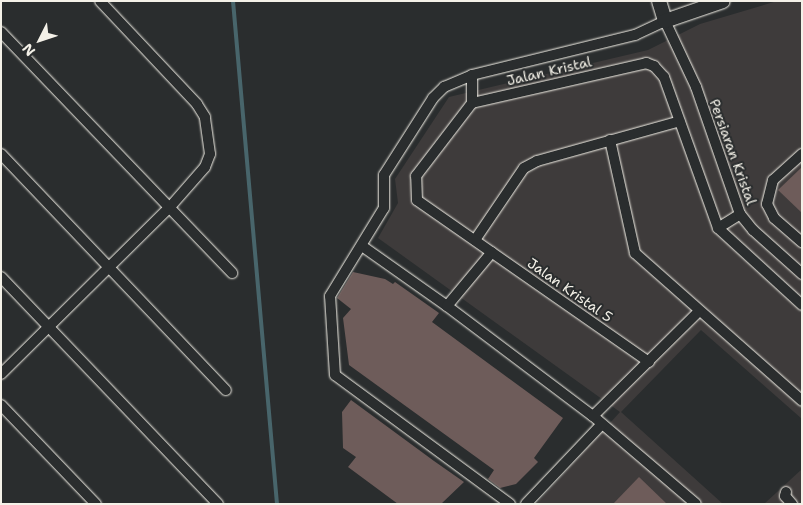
<!DOCTYPE html>
<style>
body{margin:0}
#map{position:relative;width:803px;height:505px;overflow:hidden;background:#2a2d2e;font-family:"Shantell Sans",sans-serif}
div>[style]{position:absolute}
[style*='--x']{left:calc(var(--x)*1px);top:calc(var(--y)*1px);width:calc(var(--w)*1px);rotate:calc(var(--a)*1deg)}
.built>*{inset:0;background:#3e3b3b}
.stream>*{height:4px;margin:-2px;padding:0 2px;transform-origin:2px;border-radius:2px;background:#48656b}
.building>*{inset:0;background:#6e5c5a}
.roads{filter:drop-shadow(0 0 1px #f4f1e8) drop-shadow(0 0 1px #f4f1e8)}
.minor>*{height:10px;margin:-5px;padding:0 5px;transform-origin:5px;border-radius:5px;background:#2a2d2e}
.tertiary>*{height:14px;margin:-7px;padding:0 7px;transform-origin:7px;border-radius:7px;background:#2a2d2e}
span{translate:-50% -50%;white-space:nowrap;text-align:center;line-height:1.15;-webkit-text-stroke:4px #2a2d2e;paint-order:stroke}
.street-label{font-size:14px;color:#f4f1e8}
.frame{position:absolute;inset:0;border:2px solid #f4f1e8;pointer-events:none}
.north{position:absolute;left:15px;top:15px;width:50px;height:50px;-webkit-text-stroke:4px #2a2d2e;paint-order:stroke;rotate:229deg;font-size:14px;font-weight:700;line-height:20px;text-align:center;color:#f4f1e8}
.north::after{content:'';display:block;margin:auto;width:18px;height:22px;background:#f4f1e8;clip-path:polygon(50% 0,100% 100%,50% 72%,0 100%)}
</style>
<div id="map">
<div class="built">
<i style="clip-path:polygon(777px 1px,802px 1px,802px 419px,701px 330px,621px 412px,723px 504px,536px 504px,620px 412px,378px 238px,398px 203px,395px 179px,449px 97px,648px 50px,700px 24px)"></i>
<i style="clip-path:polygon(802px 469px,802px 504px,764px 504px)"></i>
</div>
<div class="stream">
<i style="--x:233;--y:1;--w:505;--a:85"></i>
</div>
<div class="building">
<i style="clip-path:polygon(802px 167px,802px 213px,778px 190px)"></i>
<i style="clip-path:polygon(353px 272px,385px 279px,393px 284px,395px 282px,439px 313px,432px 322px,563px 418px,534px 458px,538px 462px,516px 484px,500px 488px,488px 479px,494px 470px,349px 365px,343px 318px,351px 309px,337px 298px)"></i>
<i style="clip-path:polygon(351px 400px,434px 461px,464px 482px,441px 504px,398px 504px,348px 467px,356px 457px,343px 448px,342px 412px)"></i>
<i style="clip-path:polygon(639px 477px,667px 504px,613px 504px)"></i>
</div>
<div class="roads">
<div class="minor">
<i style="--x:1;--y:32;--w:334;--a:46.2"></i>
<i style="--x:472;--y:103;--w:28;--a:-90"></i>
<i style="--x:610;--y:140;--w:116;--a:77.5"></i>
<i style="--x:635;--y:253;--w:223;--a:41.5"></i>
<i style="--x:1;--y:154;--w:326;--a:46.4"></i>
<i style="--x:802;--y:154;--w:39;--a:138"></i>
<i style="--x:773;--y:180;--w:25;--a:104"></i>
<i style="--x:767;--y:204;--w:16;--a:63"></i>
<i style="--x:774;--y:218;--w:37;--a:41"></i>
<i style="--x:718;--y:228;--w:26;--a:-32"></i>
<i style="--x:475;--y:240;--w:87;--a:-55.8"></i>
<i style="--x:524;--y:168;--w:15;--a:-28"></i>
<i style="--x:537;--y:161;--w:148;--a:-15.6"></i>
<i style="--x:362;--y:246;--w:104;--a:35.2"></i>
<i style="--x:447;--y:306;--w:183;--a:37"></i>
<i style="--x:593;--y:416;--w:135;--a:40.5"></i>
<i style="--x:1;--y:277;--w:314;--a:46.3"></i>
<i style="--x:447;--y:306;--w:70;--a:-50.2"></i>
<i style="--x:649;--y:362;--w:283;--a:-145.1"></i>
<i style="--x:417;--y:200;--w:24;--a:-92"></i>
<i style="--x:416;--y:176;--w:92;--a:-52.5"></i>
<i style="--x:472;--y:103;--w:179;--a:-12.9"></i>
<i style="--x:646;--y:63;--w:9;--a:21"></i>
<i style="--x:654;--y:66;--w:15;--a:48"></i>
<i style="--x:664;--y:77;--w:160;--a:70.3"></i>
<i style="--x:718;--y:228;--w:114;--a:42.5"></i>
<i style="--x:1;--y:374;--w:238;--a:-44.7"></i>
<i style="--x:170;--y:207;--w:53;--a:-48.8"></i>
<i style="--x:205;--y:167;--w:14;--a:-69"></i>
<i style="--x:210;--y:154;--w:37;--a:-98"></i>
<i style="--x:205;--y:117;--w:15;--a:-122"></i>
<i style="--x:197;--y:104;--w:141;--a:-133.3"></i>
<i style="--x:1;--y:405;--w:137;--a:46.2"></i>
<i style="--x:593;--y:416;--w:149;--a:-44.7"></i>
<i style="--x:786;--y:492;--w:4;--a:104"></i>
<i style="--x:785;--y:496;--w:11;--a:49"></i>
<i style="--x:510;--y:504;--w:217;--a:-143.6"></i>
<i style="--x:335;--y:375;--w:79;--a:-93.6"></i>
<i style="--x:330;--y:296;--w:103;--a:-58.5"></i>
<i style="--x:384;--y:208;--w:33;--a:-90"></i>
<i style="--x:384;--y:175;--w:91;--a:-57.5"></i>
<i style="--x:433;--y:98;--w:16;--a:-45"></i>
<i style="--x:444;--y:87;--w:30;--a:-23"></i>
<i style="--x:472;--y:75;--w:168;--a:-13.8"></i>
<i style="--x:635;--y:35;--w:33;--a:-25"></i>
<i style="--x:665;--y:21;--w:73;--a:64.8"></i>
<i style="--x:696;--y:87;--w:134;--a:70.9"></i>
<i style="--x:740;--y:214;--w:21;--a:51"></i>
<i style="--x:753;--y:230;--w:66;--a:41.9"></i>
<i style="--x:526;--y:504;--w:110;--a:-46.5"></i>
</div>
<div class="tertiary">
<i style="--x:659;--y:1;--w:21;--a:73"></i>
<i style="--x:665;--y:21;--w:61;--a:-19"></i>
</div>
</div>
<div class="street-label">
<span style="left:549px;top:71px;rotate:-13deg">Jalan Kristal</span>
<span style="left:733px;top:152px;rotate:70deg">Persiaran Kristal</span>
<span style="left:570px;top:290px;rotate:35deg">Jalan Kristal 5</span>
</div>
<div class="frame"></div>
<div class="north">N</div>
</div>
